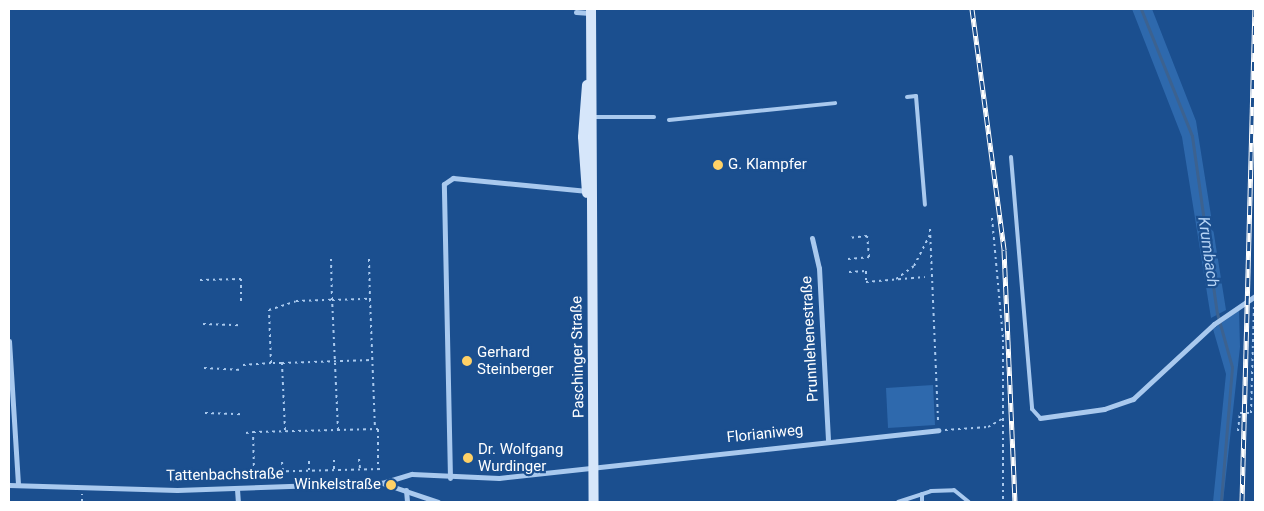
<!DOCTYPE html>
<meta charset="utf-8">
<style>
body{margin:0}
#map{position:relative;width:1264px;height:511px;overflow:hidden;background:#1b4f8f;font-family:Roboto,sans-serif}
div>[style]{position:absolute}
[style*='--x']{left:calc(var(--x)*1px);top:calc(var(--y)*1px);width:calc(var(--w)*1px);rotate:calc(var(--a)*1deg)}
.green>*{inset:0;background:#2e69ad}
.stream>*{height:3px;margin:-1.5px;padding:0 1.5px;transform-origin:1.5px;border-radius:1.5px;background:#3c6290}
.path>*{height:2px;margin-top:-1px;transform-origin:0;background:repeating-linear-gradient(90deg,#a9c9ee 0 2.5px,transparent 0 6.5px)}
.lane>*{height:4px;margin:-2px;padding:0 2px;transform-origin:2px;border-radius:2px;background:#a9c9ee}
.street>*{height:5px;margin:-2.5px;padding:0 2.5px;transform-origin:2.5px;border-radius:2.5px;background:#a9c9ee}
.secondary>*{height:10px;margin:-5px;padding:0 5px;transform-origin:5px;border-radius:5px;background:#d6e6fa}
.rail>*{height:5px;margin-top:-2.5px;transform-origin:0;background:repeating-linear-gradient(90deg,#1b4f8f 0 9px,#fff 0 18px);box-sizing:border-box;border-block:1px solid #fff}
.dots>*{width:14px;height:14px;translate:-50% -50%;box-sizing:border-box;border:2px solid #1b4f8f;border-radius:50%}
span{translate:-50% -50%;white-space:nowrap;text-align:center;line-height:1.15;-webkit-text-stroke:4.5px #1b4f8f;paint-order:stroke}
.poi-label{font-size:15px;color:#fff}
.left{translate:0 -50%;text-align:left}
.right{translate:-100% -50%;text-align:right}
.street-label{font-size:15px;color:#fff}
.water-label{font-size:16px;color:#b5d3f5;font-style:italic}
.frame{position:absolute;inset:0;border:10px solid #fff;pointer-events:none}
</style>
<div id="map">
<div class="green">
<i style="clip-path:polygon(1132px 9px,1152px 9px,1196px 121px,1226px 310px,1211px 318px,1182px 137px)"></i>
<i style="clip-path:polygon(1239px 310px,1240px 347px,1223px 502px,1213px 502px,1226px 374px,1213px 329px)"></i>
<i style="clip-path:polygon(933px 385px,935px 425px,888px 428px,886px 388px)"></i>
</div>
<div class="stream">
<i style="--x:1141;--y:9;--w:137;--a:68.1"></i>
<i style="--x:1192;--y:136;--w:179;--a:82"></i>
<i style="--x:1217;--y:313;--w:56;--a:74.5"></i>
<i style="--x:1232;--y:367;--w:135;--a:94.7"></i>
</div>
<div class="path">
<i style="--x:992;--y:218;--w:122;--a:84.8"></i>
<i style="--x:1003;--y:340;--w:162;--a:90"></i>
<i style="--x:930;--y:229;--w:193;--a:87.6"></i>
<i style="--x:369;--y:259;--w:40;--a:88.6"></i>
<i style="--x:848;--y:259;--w:21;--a:-5"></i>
<i style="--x:869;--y:257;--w:21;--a:-95"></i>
<i style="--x:867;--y:236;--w:19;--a:174"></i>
<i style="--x:849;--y:272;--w:17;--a:-3"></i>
<i style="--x:866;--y:271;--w:11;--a:90"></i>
<i style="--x:866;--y:282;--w:59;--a:-4.8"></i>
<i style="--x:896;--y:279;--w:22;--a:-36"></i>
<i style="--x:914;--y:266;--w:35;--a:-63"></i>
<i style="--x:200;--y:280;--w:41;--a:-1.4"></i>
<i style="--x:241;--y:279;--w:26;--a:90"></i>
<i style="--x:203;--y:324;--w:38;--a:2"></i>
<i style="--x:282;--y:363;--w:11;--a:180"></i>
<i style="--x:271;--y:363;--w:53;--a:-92.2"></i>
<i style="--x:269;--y:310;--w:28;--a:-18"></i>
<i style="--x:296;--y:301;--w:36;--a:-2"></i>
<i style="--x:332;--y:300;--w:41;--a:-91.4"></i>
<i style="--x:243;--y:365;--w:28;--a:-4"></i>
<i style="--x:204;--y:368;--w:39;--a:3"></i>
<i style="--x:205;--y:413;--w:38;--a:2"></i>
<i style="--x:285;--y:430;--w:67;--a:-92.6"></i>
<i style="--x:282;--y:363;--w:90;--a:-1.9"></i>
<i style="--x:338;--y:430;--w:130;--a:-92.6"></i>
<i style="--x:332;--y:300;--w:38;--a:-2"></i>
<i style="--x:370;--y:299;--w:130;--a:87.8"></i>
<i style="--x:945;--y:430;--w:43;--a:-4"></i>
<i style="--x:988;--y:427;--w:16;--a:-30"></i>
<i style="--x:1238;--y:431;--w:18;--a:-84"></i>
<i style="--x:1240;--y:413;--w:11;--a:0"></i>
<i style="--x:1251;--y:413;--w:106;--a:-88.4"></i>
<i style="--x:246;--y:433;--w:7;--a:-8"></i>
<i style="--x:359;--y:459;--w:10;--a:84"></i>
<i style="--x:334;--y:460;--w:10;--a:90"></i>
<i style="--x:309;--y:461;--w:10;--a:90"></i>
<i style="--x:282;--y:462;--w:9;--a:84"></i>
<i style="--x:254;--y:472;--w:40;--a:-91.4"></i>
<i style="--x:253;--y:432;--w:125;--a:-1.4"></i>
<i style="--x:378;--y:429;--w:40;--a:90"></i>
<i style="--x:172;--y:482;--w:9;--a:-63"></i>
<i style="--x:176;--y:474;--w:206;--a:-1.4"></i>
<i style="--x:82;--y:502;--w:8;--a:-90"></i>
</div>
<div class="lane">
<i style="--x:907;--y:97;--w:9;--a:-6"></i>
<i style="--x:916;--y:96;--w:109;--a:85.3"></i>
<i style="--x:591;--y:117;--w:63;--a:0"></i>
<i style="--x:669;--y:120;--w:167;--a:-5.8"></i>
<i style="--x:1011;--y:157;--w:253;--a:85.2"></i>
<i style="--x:1032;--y:409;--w:12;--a:48"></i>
<i style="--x:922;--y:494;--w:8;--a:90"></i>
<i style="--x:898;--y:502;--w:35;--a:-18"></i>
<i style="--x:931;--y:491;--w:23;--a:-2"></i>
<i style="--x:954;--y:490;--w:19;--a:39"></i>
</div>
<div class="street">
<i style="--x:576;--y:12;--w:14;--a:4"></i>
<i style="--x:812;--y:238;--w:31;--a:77"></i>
<i style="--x:819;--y:268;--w:172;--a:87"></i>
<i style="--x:9;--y:341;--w:143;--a:86.4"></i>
<i style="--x:1040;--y:418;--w:65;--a:-8"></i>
<i style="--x:1104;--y:409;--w:31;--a:-19"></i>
<i style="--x:1133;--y:399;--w:110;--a:-42.8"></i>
<i style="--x:1214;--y:324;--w:50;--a:-34.3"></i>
<i style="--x:450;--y:478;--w:294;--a:-91.2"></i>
<i style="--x:444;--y:184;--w:11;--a:-34"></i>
<i style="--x:453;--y:178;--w:135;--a:5.5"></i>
<i style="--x:382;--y:483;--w:31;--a:-17"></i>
<i style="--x:412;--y:474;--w:87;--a:2.6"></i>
<i style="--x:499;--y:478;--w:442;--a:-6.2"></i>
<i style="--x:9;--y:485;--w:168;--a:1.7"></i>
<i style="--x:177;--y:490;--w:205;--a:-2"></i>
<i style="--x:382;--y:483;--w:59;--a:18.7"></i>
<i style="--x:237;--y:489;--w:13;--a:86"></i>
<i style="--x:406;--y:490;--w:12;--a:85"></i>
</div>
<div class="secondary">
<i style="--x:591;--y:9;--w:493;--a:89.7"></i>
<i style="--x:587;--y:85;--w:52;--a:94.4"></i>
<i style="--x:583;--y:137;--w:56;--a:85.9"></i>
</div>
<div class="rail">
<i style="--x:972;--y:9;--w:243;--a:82.4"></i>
<i style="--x:1004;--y:250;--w:252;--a:87.5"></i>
<i style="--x:1242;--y:502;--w:493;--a:-88.5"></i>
</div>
<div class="dots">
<i style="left:718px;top:165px;background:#ffd166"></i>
<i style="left:467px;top:361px;background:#ffd166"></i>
<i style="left:468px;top:458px;background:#ffd166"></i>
<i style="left:391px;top:485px;background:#ffd166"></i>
</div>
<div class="poi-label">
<span class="left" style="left:728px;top:165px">G. Klampfer</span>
<span class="left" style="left:477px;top:361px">Gerhard<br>Steinberger</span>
<span class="left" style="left:478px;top:458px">Dr. Wolfgang<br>Wurdinger</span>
<span class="right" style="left:381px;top:485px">Winkelstraße</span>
</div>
<div class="street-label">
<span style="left:810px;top:339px;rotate:-93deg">Prunnlehenestraße</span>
<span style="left:578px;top:357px;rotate:-91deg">Paschinger Straße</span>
<span style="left:765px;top:434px;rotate:-6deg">Florianiweg</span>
<span style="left:225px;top:475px;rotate:-1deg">Tattenbachstraße</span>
</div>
<div class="water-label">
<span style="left:1208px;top:252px;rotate:82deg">Krumbach</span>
</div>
<div class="frame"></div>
</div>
